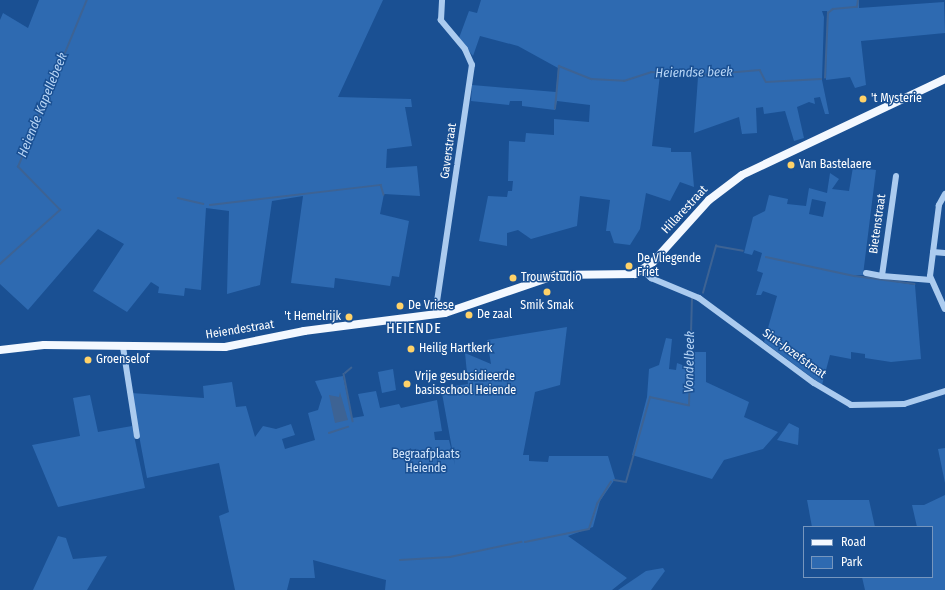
<!DOCTYPE html>
<style>
body{margin:0}
#map{position:relative;width:945px;height:590px;overflow:hidden;background:#1a5093;font-family:"Fira Sans Condensed",sans-serif}
div>[style]{position:absolute}
[style*='--x']{left:calc(var(--x)*1px);top:calc(var(--y)*1px);width:calc(var(--w)*1px);rotate:calc(var(--a)*1deg)}
.green>*{inset:0;background:#2e6ab1}
.water>*{inset:0;background:#3d6394}
.stream>*{height:1.5px;margin:-0.75px;padding:0 0.75px;transform-origin:0.75px;border-radius:0.75px;background:#3d6394}
.minor>*{height:6px;margin:-3px;padding:0 3px;transform-origin:3px;border-radius:3px;background:#abcbef}
.major>*{height:8px;margin:-4px;padding:0 4px;transform-origin:4px;border-radius:4px;background:#f3f8ff}
.dots>*{width:11px;height:11px;translate:-50% -50%;box-sizing:border-box;border:2px solid #1a5093;border-radius:50%}
span{translate:-50% -50%;white-space:nowrap;text-align:center;line-height:1.15;-webkit-text-stroke:3px #1a5093;paint-order:stroke}
.poi-label{font-size:12px;color:#fff}
.left{translate:0 -50%;text-align:left}
.right{translate:-100% -50%;text-align:right}
.street-label{font-size:12px;color:#fff}
.park-label{font-size:12px;color:#d2e5fb}
.water-label{font-size:13px;color:#b7d5f6;font-style:italic}
.quarter-label{font-size:14px;color:#fff;letter-spacing:1px}
.legend{position:absolute;left:803px;top:526px;width:130px;height:52px;box-sizing:border-box;background:#1a5093;border:1px solid #7696be;margin:0;padding:5px 7px;list-style:none;font-size:12px;color:#fff}
.legend li{display:flex;align-items:center;gap:8px;height:20px}
.legend b{width:20px;border:1px solid #7696be}
</style>
<div id="map">
<div class="green">
<i style="clip-path:polygon(39px 0,383px 0,338px 97px,411px 99px,412px 107px,405px 107px,412px 146px,387px 149px,386px 168px,417px 166px,420px 196px,384px 194px,380px 214px,409px 221px,399px 277px,392px 276px,390px 286px,335px 278px,334px 288px,291px 283px,303px 196px,272px 201px,260px 285px,227px 294px,229px 211px,206px 208px,201px 290px,185px 288px,184px 296px,158px 293px,159px 287px,151px 282px,127px 312px,93px 291px,124px 244px,98px 229px,28px 310px,0 284px,0 20px,3px 13px,28px 28px)"></i>
<i style="clip-path:polygon(481px 0,859px 0,859px 8px,944px 2px,945px 33px,861px 41px,866px 85px,855px 88px,850px 77px,826px 80px,827px 11px,822px 11px,824px 17px,822px 80px,829px 114px,825px 114px,820px 97px,814px 98px,815px 104px,809px 102px,797px 107px,804px 138px,794px 141px,785px 111px,764px 114px,763px 107px,756px 108px,757px 133px,742px 134px,739px 117px,694px 133px,698px 77px,660px 74px,652px 146px,671px 148px,671px 152px,691px 152px,694px 187px,680px 182px,670px 201px,646px 193px,640px 229px,630px 245px,614px 243px,610px 231px,606px 231px,610px 200px,580px 196px,577px 226px,531px 239px,518px 230px,507px 233px,507px 246px,479px 241px,488px 196px,507px 197px,508px 191px,512px 191px,513px 181px,508px 181px,509px 141px,525px 142px,526px 133px,554px 135px,554px 119px,589px 122px,590px 105px,557px 101px,555px 110px,522px 106px,522px 101px,510px 101px,509px 105px,471px 101px,472px 85px,556px 92px,558px 68px,518px 46px,480px 36px,473px 56px,459px 38px,469px 11px,477px 13px)"></i>
<i style="clip-path:polygon(evenodd,853px 167px,876px 170px,863px 275px,851px 275px,915px 285px,921px 359px,891px 362px,865px 358px,865px 354px,851px 352px,851px 359px,830px 355px,822px 385px,764px 342px,777px 296px,763px 291px,761px 295px,756px 295px,763px 273px,757px 271px,762px 253px,754px 250px,752px 255px,744px 253px,753px 217px,765px 211px,769px 195px,788px 199px,787px 204px,806px 206px,809px 188px,827px 193px,830px 173px,839px 179px,832px 189px,849px 191px,853px 167px,812px 199px,826px 202px,823px 217px,809px 214px,812px 199px)"></i>
<i style="clip-path:polygon(567px 327px,560px 385px,535px 392px,523px 455px,529px 455px,529px 461px,548px 462px,549px 456px,608px 456px,615px 479px,600px 501px,593px 527px,568px 536px,627px 578px,612px 590px,385px 590px,386px 580px,313px 560px,315px 578px,290px 578px,287px 590px,235px 590px,219px 516px,229px 512px,219px 463px,147px 478px,131px 393px,204px 398px,203px 386px,232px 382px,236px 407px,246px 406px,255px 437px,263px 426px,276px 429px,291px 424px,295px 435px,282px 439px,285px 449px,315px 440px,308px 413px,318px 410px,322px 397px,315px 381px,343px 376px,352px 418px,364px 416px,358px 394px,376px 391px,380px 408px,399px 404px,401px 408px,437px 400px,442px 431px,434px 432px,435px 440px,449px 440px,455px 465px,441px 388px,468px 384px,465px 353px,491px 364px,487px 340px)"></i>
<i style="clip-path:polygon(666px 338px,672px 339px,669px 369px,676px 370px,677px 363px,690px 368px,691px 352px,706px 352px,706px 382px,749px 402px,744px 417px,778px 432px,763px 449px,724px 460px,712px 479px,632px 455px,647px 397px,649px 369px,659px 365px)"></i>
<i style="clip-path:polygon(393px 369px,396px 390px,382px 393px,378px 372px)"></i>
<i style="clip-path:polygon(90px 395px,98px 432px,132px 426px,145px 488px,58px 507px,32px 445px,80px 436px,73px 398px)"></i>
<i style="clip-path:polygon(789px 423px,799px 428px,798px 445px,777px 440px)"></i>
<i style="clip-path:polygon(945px 448px,945px 483px,938px 449px)"></i>
<i style="clip-path:polygon(945px 495px,945px 590px,865px 590px,862px 577px,932px 577px,932px 527px,917px 527px,912px 505px,924px 505px)"></i>
<i style="clip-path:polygon(807px 500px,869px 500px,875px 527px,812px 527px)"></i>
<i style="clip-path:polygon(58px 536px,66px 538px,73px 559px,107px 556px,87px 590px,33px 590px)"></i>
<i style="clip-path:polygon(663px 568px,665px 571px,651px 590px,618px 590px,646px 571px)"></i>
</div>
<div class="water">
<i style="clip-path:polygon(340px 392px,348px 420px,335px 423px,329px 395px,339px 397px)"></i>
</div>
<div class="stream">
<i style="--x:825;--y:78;--w:65;--a:-87.4"></i>
<i style="--x:828;--y:13;--w:6;--a:-39"></i>
<i style="--x:833;--y:9;--w:24;--a:-5"></i>
<i style="--x:857;--y:7;--w:7;--a:-82"></i>
<i style="--x:555;--y:109;--w:43;--a:-84.7"></i>
<i style="--x:559;--y:66;--w:35;--a:22"></i>
<i style="--x:591;--y:79;--w:33;--a:3"></i>
<i style="--x:624;--y:81;--w:28;--a:-18"></i>
<i style="--x:651;--y:72;--w:51;--a:3.4"></i>
<i style="--x:702;--y:75;--w:58;--a:-4.9"></i>
<i style="--x:760;--y:70;--w:13;--a:63"></i>
<i style="--x:766;--y:82;--w:55;--a:-3.1"></i>
<i style="--x:178;--y:198;--w:26;--a:13"></i>
<i style="--x:210;--y:205;--w:172;--a:-6.7"></i>
<i style="--x:381;--y:185;--w:10;--a:73"></i>
<i style="--x:766;--y:257;--w:91;--a:12.1"></i>
<i style="--x:855;--y:276;--w:60;--a:7.7"></i>
<i style="--x:0;--y:264;--w:81;--a:-42"></i>
<i style="--x:60;--y:210;--w:60;--a:-134.3"></i>
<i style="--x:18;--y:167;--w:181;--a:-67.6"></i>
<i style="--x:703;--y:293;--w:49;--a:-74.5"></i>
<i style="--x:716;--y:246;--w:27;--a:10"></i>
<i style="--x:345;--y:373;--w:8;--a:-40"></i>
<i style="--x:344;--y:374;--w:48;--a:79.2"></i>
<i style="--x:329;--y:433;--w:20;--a:-18"></i>
<i style="--x:614;--y:480;--w:12;--a:9"></i>
<i style="--x:626;--y:482;--w:88;--a:-74.2"></i>
<i style="--x:650;--y:397;--w:40;--a:12"></i>
<i style="--x:689;--y:405;--w:107;--a:-88.4"></i>
<i style="--x:525;--y:542;--w:65;--a:-11.5"></i>
<i style="--x:589;--y:529;--w:26;--a:-72"></i>
<i style="--x:597;--y:504;--w:26;--a:-58"></i>
<i style="--x:400;--y:560;--w:50;--a:-3.4"></i>
<i style="--x:450;--y:557;--w:73;--a:-11.9"></i>
</div>
<div class="minor">
<i style="--x:896;--y:176;--w:101;--a:98"></i>
<i style="--x:882;--y:276;--w:49;--a:4.7"></i>
<i style="--x:945;--y:194;--w:13;--a:119"></i>
<i style="--x:939;--y:205;--w:72;--a:97.2"></i>
<i style="--x:930;--y:276;--w:36;--a:66"></i>
<i style="--x:933;--y:252;--w:12;--a:5"></i>
<i style="--x:643;--y:271;--w:11;--a:41"></i>
<i style="--x:651;--y:278;--w:52;--a:22.6"></i>
<i style="--x:699;--y:298;--w:143;--a:36.5"></i>
<i style="--x:814;--y:383;--w:43;--a:30.7"></i>
<i style="--x:851;--y:405;--w:53;--a:-1.1"></i>
<i style="--x:904;--y:404;--w:43;--a:-17.6"></i>
<i style="--x:866;--y:273;--w:16;--a:11"></i>
<i style="--x:435;--y:315;--w:253;--a:-81.6"></i>
<i style="--x:472;--y:65;--w:17;--a:-114"></i>
<i style="--x:465;--y:49;--w:38;--a:-130"></i>
<i style="--x:441;--y:20;--w:20;--a:-87"></i>
<i style="--x:123;--y:347;--w:90;--a:81.1"></i>
</div>
<div class="major">
<i style="--x:0;--y:350;--w:44;--a:-6.5"></i>
<i style="--x:44;--y:345;--w:181;--a:0.6"></i>
<i style="--x:225;--y:347;--w:81;--a:-11.4"></i>
<i style="--x:304;--y:331;--w:142;--a:-7.3"></i>
<i style="--x:445;--y:313;--w:117;--a:-18.9"></i>
<i style="--x:556;--y:275;--w:79;--a:-0.7"></i>
<i style="--x:635;--y:274;--w:22;--a:-34"></i>
<i style="--x:653;--y:262;--w:84;--a:-47.9"></i>
<i style="--x:709;--y:200;--w:41;--a:-37.1"></i>
<i style="--x:742;--y:175;--w:225;--a:-25.3"></i>
</div>
<div class="dots">
<i style="left:863px;top:99px;background:#ffd269"></i>
<i style="left:791px;top:165px;background:#ffd269"></i>
<i style="left:629px;top:266px;background:#ffd269"></i>
<i style="left:513px;top:278px;background:#ffd269"></i>
<i style="left:547px;top:292px;background:#ffd269"></i>
<i style="left:400px;top:306px;background:#ffd269"></i>
<i style="left:469px;top:315px;background:#ffd269"></i>
<i style="left:349px;top:317px;background:#ffd269"></i>
<i style="left:411px;top:349px;background:#ffd269"></i>
<i style="left:88px;top:360px;background:#ffd269"></i>
<i style="left:407px;top:384px;background:#ffd269"></i>
</div>
<div class="poi-label">
<span class="left" style="left:871px;top:99px">'t Mysterie</span>
<span class="left" style="left:799px;top:165px">Van Bastelaere</span>
<span class="left" style="left:637px;top:266px">De Vliegende<br>Friet</span>
<span class="left" style="left:521px;top:278px">Trouwstudio</span>
<span class="left" style="left:408px;top:306px">De Vriese</span>
<span style="left:547px;top:306px">Smik Smak</span>
<span class="left" style="left:477px;top:315px">De zaal</span>
<span class="right" style="left:341px;top:317px">'t Hemelrijk</span>
<span class="left" style="left:419px;top:349px">Heilig Hartkerk</span>
<span class="left" style="left:96px;top:360px">Groenselof</span>
<span class="left" style="left:415px;top:384px">Vrije gesubsidieerde<br>basisschool Heiende</span>
</div>
<div class="street-label">
<span style="left:449px;top:151px;rotate:-82deg">Gaverstraat</span>
<span style="left:685px;top:210px;rotate:-47deg">Hillarestraat</span>
<span style="left:878px;top:224px;rotate:-82deg">Bietenstraat</span>
<span style="left:240px;top:330px;rotate:-9deg">Heiendestraat</span>
<span style="left:794px;top:354px;rotate:36deg">Sint-Jozefstraat</span>
</div>
<div class="park-label">
<span style="left:426px;top:462px">Begraafplaats<br>Heiende</span>
</div>
<div class="water-label">
<span style="left:694px;top:73px;rotate:-1deg">Heiendse beek</span>
<span style="left:43px;top:105px;rotate:-68deg">Heiende Kapellebeek</span>
<span style="left:690px;top:362px;rotate:-89deg">Vondelbeek</span>
</div>
<div class="quarter-label">
<span style="left:414px;top:329px">HEIENDE</span>
</div>
<ul class="legend">
<li><b style="height:5px;background:#f3f8ff"></b>Road</li>
<li><b style="height:11px;background:#2e6ab1"></b>Park</li>
</ul>
</div>
